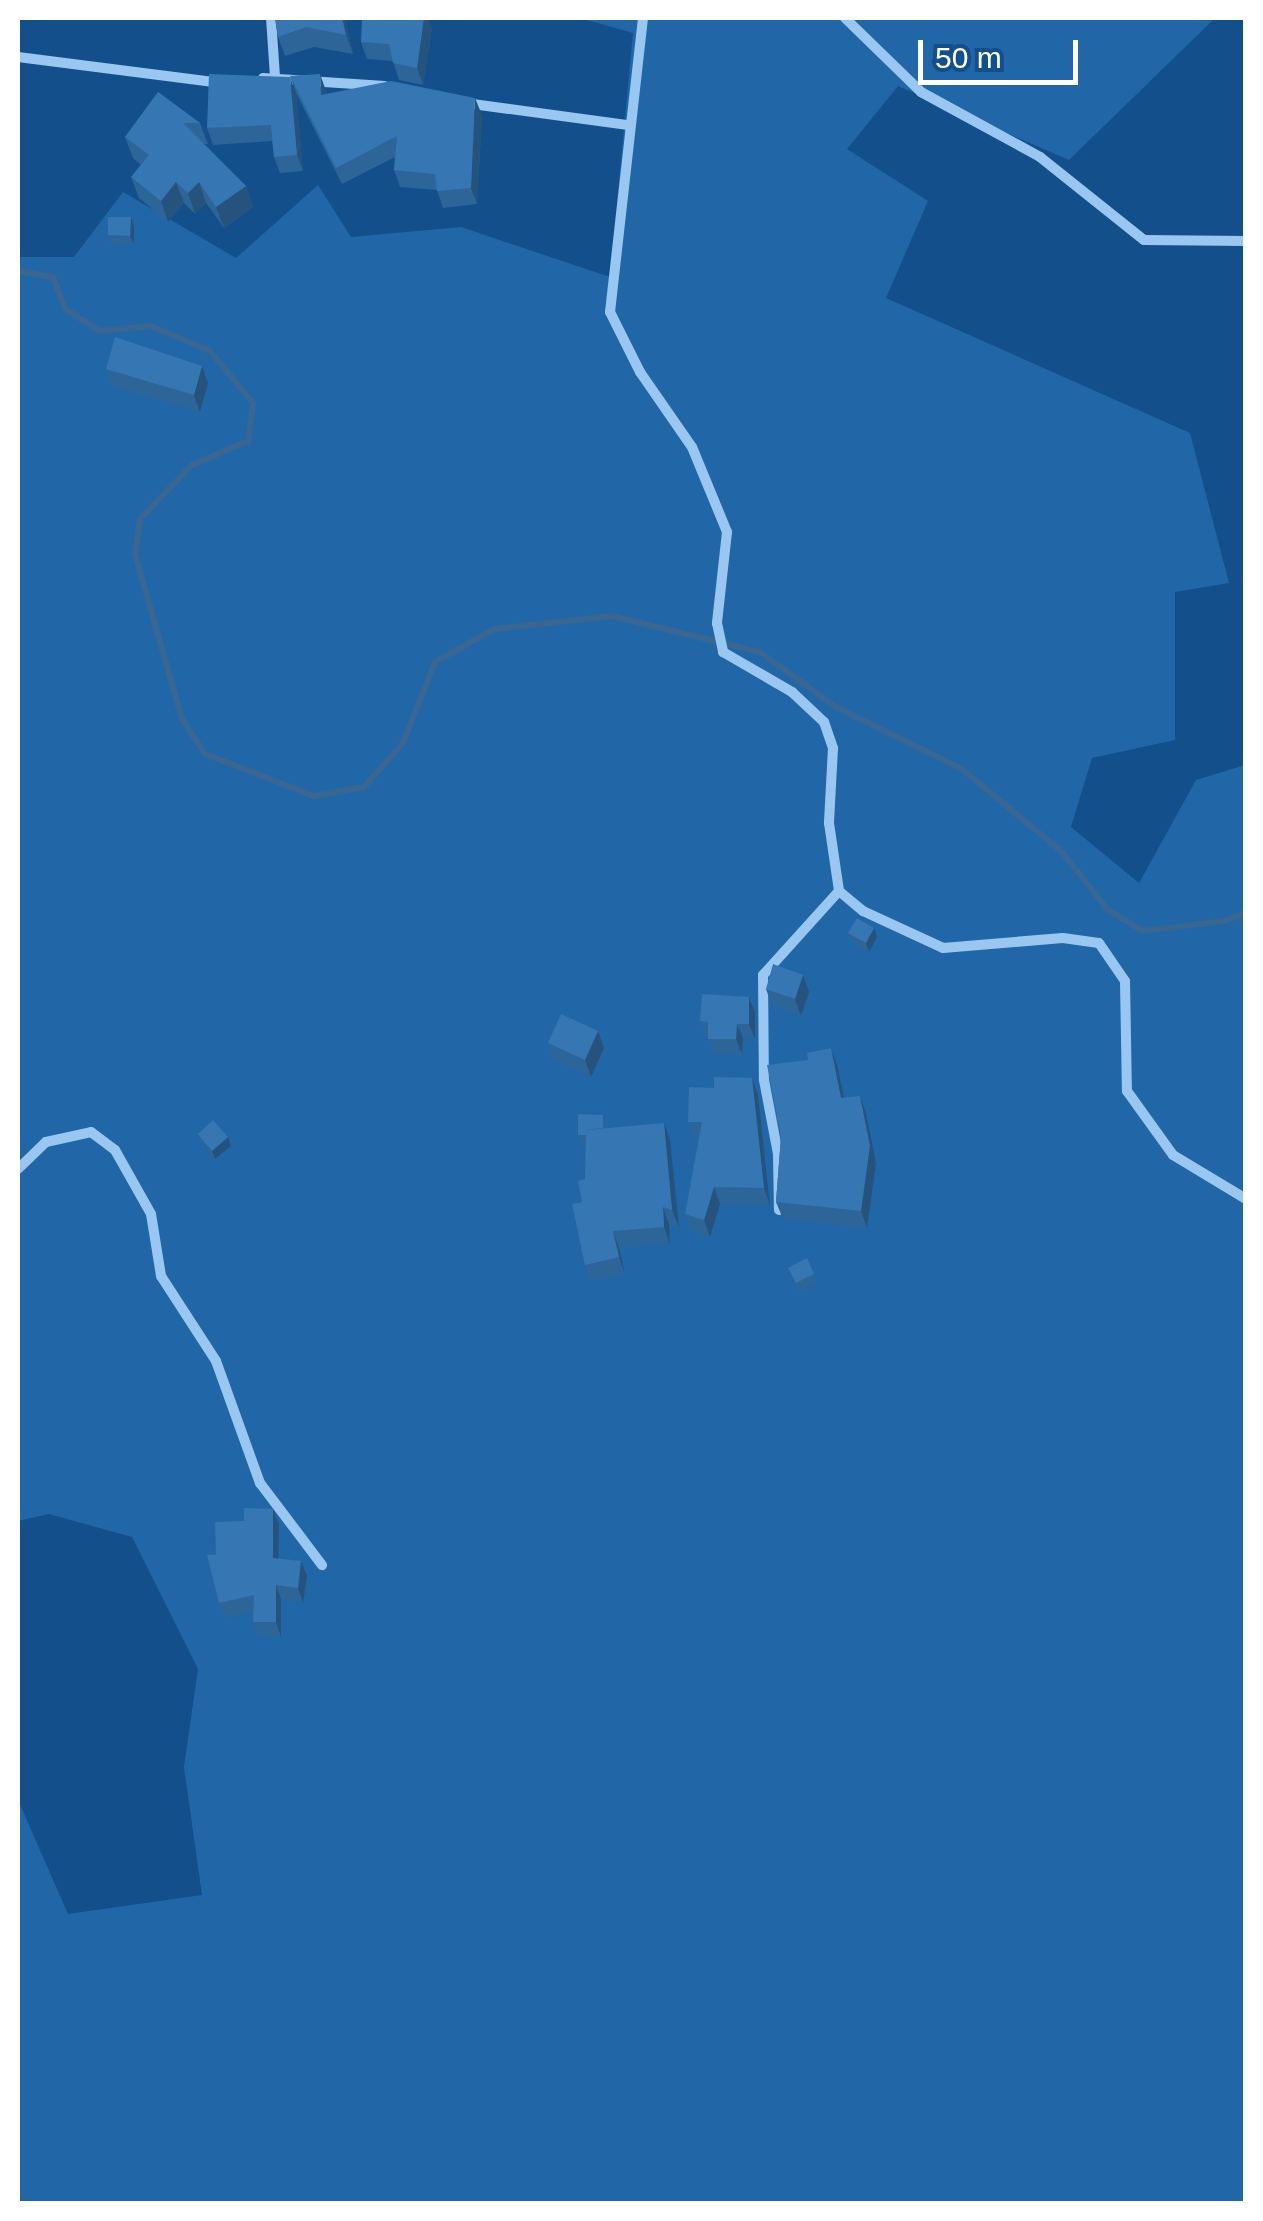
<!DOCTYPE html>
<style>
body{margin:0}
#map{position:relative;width:1263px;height:2221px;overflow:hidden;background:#124f8b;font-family:Helvetica,sans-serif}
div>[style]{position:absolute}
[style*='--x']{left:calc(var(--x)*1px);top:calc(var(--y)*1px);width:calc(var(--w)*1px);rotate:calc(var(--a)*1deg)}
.green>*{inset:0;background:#2167a8}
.stream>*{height:6px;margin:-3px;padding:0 3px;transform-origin:3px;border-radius:3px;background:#396692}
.minor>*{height:10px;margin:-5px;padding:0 5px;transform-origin:5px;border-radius:5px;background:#9ac7f1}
.wall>*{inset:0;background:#2e6599}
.shaded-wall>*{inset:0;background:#26537d}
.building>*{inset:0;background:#3676b2}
span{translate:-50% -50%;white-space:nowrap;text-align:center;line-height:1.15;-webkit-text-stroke:8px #124f8b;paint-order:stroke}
.frame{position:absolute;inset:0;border:20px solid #fff;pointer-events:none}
.scale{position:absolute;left:918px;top:40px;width:160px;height:45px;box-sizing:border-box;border:5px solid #fff;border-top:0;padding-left:12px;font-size:30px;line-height:35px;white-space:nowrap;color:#fff;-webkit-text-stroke:8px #124f8b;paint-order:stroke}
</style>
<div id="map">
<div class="green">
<i style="clip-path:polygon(580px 18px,1215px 18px,1069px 160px,898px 86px,847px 149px,928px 201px,886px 298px,1190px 433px,1229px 583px,1175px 592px,1175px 740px,1092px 758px,1071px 827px,1139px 883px,1196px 780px,1245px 765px,1245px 2203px,18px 2203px,18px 1800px,68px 1914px,202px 1895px,184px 1767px,198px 1669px,132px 1537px,49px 1514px,18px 1521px,18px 257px,74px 257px,123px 192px,236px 258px,318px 185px,351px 237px,461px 227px,610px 277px,633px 33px)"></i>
</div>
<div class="stream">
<i style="--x:18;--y:271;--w:36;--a:10"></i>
<i style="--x:53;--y:277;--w:34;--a:69"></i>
<i style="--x:65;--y:309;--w:41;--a:32.2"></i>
<i style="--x:100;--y:331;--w:51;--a:-5.6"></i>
<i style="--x:151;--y:326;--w:64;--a:23"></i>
<i style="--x:210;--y:351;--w:67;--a:50.4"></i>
<i style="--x:253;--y:403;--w:38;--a:97"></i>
<i style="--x:248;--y:441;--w:61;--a:156.8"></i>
<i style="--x:192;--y:465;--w:75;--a:133.9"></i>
<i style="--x:140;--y:519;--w:35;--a:98"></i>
<i style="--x:135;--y:554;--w:172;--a:74.1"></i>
<i style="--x:182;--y:719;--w:42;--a:56.7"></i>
<i style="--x:205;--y:754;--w:117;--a:21.1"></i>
<i style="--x:314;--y:796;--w:51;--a:-10.2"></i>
<i style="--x:364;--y:787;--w:59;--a:-48.4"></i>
<i style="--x:403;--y:743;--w:87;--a:-68.4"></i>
<i style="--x:435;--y:662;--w:68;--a:-29.2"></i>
<i style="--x:494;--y:629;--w:119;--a:-6.3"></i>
<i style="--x:612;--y:616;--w:152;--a:13.7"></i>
<i style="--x:760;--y:652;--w:94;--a:35.9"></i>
<i style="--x:836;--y:707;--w:140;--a:26.2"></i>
<i style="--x:962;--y:769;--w:130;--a:39.7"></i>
<i style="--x:1062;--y:852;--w:74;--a:51.6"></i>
<i style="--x:1108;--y:910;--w:41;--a:31"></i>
<i style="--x:1143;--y:931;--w:83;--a:-7"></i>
<i style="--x:1225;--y:921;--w:23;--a:-23"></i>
</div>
<div class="minor">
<i style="--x:271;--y:18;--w:58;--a:86.1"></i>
<i style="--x:643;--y:18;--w:296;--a:96.4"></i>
<i style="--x:610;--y:312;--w:67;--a:63.4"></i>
<i style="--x:640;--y:372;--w:91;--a:55.3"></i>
<i style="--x:692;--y:447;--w:92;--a:67.6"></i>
<i style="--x:727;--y:532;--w:92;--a:96.3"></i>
<i style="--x:717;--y:623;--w:30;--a:78"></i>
<i style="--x:723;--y:652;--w:80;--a:30.1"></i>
<i style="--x:792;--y:692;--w:44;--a:43.2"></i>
<i style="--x:824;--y:722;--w:28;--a:71"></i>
<i style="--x:833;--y:748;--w:75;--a:93.1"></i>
<i style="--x:829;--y:823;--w:69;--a:81.6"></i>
<i style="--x:839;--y:891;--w:113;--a:132.1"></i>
<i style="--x:763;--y:975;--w:105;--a:89.5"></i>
<i style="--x:764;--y:1080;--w:75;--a:79.3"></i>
<i style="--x:778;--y:1154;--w:56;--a:89"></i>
<i style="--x:845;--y:18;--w:106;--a:44.2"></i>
<i style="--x:921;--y:92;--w:136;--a:28.6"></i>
<i style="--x:1040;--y:157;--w:133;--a:38.6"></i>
<i style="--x:1144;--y:240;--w:102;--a:0.6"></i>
<i style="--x:18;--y:57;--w:205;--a:7.3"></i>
<i style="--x:263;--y:78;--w:122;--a:3.8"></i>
<i style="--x:465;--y:103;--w:163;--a:7.7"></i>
<i style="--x:839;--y:891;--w:31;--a:40"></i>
<i style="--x:863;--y:911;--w:88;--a:24.8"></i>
<i style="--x:943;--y:948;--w:120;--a:-4.8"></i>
<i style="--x:1063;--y:938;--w:36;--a:8"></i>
<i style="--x:1099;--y:943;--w:46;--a:55.6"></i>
<i style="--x:1125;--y:981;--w:110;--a:89"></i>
<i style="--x:1127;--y:1091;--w:79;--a:54.3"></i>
<i style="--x:1173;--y:1155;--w:85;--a:31.1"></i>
<i style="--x:18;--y:1169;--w:39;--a:-44"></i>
<i style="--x:46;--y:1142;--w:46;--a:-12.5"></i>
<i style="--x:91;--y:1132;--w:30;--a:37"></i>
<i style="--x:115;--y:1150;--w:73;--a:60.6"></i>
<i style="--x:151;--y:1214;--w:63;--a:80.8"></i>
<i style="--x:161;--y:1276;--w:101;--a:57.1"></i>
<i style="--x:216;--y:1361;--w:130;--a:70.2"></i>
<i style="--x:260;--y:1483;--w:103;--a:52.9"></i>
</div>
<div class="wall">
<i style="clip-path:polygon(275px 18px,345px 18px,353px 54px,314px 47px,285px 56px,278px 37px)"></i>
<i style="clip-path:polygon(432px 28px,423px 85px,399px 80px,393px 61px,367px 59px,361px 42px)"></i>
<i style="clip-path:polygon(290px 76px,326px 91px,327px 94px,482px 115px,477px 204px,443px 208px,437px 190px,400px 187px,394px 170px,395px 157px,342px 184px,296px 93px)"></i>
<i style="clip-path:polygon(158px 92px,200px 123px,208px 144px,204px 144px,246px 186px,253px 207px,224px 228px,206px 203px,195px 214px,184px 203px,168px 222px,139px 198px,131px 177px,141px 165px,133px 158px,125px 137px)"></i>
<i style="clip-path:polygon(296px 93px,303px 171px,280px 173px,274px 157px,272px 141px,213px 145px,207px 128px)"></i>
<i style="clip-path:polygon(134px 226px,134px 244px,111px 244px,108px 235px)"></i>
<i style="clip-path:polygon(106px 369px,208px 383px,200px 412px,112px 386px)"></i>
<i style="clip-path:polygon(848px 933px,877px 937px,869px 952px,852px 942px)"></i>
<i style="clip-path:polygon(766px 989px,809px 992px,801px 1016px,772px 1006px)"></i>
<i style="clip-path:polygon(755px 1012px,755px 1039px,743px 1038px,742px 1054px,713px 1054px,708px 1036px,706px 1036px,700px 1021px)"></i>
<i style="clip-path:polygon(598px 1031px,604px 1048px,591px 1077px,554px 1060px,548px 1043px)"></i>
<i style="clip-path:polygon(831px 1048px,837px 1065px,844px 1097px,866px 1113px,876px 1163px,867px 1228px,783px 1219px,776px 1202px,781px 1137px,808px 1060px)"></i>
<i style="clip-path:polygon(752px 1078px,758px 1095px,770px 1206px,720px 1204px,710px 1237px,691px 1231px,685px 1214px,699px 1139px,695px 1139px,688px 1122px)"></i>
<i style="clip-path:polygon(606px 1123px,606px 1128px,664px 1123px,670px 1139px,679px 1227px,669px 1224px,670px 1244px,619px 1248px,625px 1274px,591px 1281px,585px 1265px,582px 1202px,585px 1179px,586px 1144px,581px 1144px,578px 1135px)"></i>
<i style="clip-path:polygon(198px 1134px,231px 1146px,215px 1159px,201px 1142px)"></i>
<i style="clip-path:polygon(788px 1268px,814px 1274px,817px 1282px,799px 1292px)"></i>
<i style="clip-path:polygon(279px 1524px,278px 1558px,307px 1576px,303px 1603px,281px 1599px,281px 1637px,259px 1636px,253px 1622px,254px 1611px,225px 1618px,219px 1603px,216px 1555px)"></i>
</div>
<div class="shaded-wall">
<i style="clip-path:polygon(342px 18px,345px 18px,353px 54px,346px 35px)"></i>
<i style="clip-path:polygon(424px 18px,428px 18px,432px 28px,423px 85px,417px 68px)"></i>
<i style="clip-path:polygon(320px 74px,326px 91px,327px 111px,321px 95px)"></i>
<i style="clip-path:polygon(290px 77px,296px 93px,303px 171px,297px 155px)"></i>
<i style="clip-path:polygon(475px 98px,482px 115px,477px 204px,471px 188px)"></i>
<i style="clip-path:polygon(176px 182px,184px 203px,168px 222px,161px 201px)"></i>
<i style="clip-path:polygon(199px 182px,206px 203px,195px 214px,188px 193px)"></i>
<i style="clip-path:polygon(246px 186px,253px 207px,224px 228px,216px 207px)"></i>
<i style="clip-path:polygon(131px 217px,134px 226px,134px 244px,130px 236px)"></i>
<i style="clip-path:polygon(202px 366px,208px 383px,200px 412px,194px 395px)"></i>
<i style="clip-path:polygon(874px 928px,877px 937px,869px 952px,866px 943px)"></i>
<i style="clip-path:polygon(803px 975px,809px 992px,801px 1016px,795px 999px)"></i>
<i style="clip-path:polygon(749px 997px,755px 1012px,755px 1039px,749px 1024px)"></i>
<i style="clip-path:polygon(737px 1024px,743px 1038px,742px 1054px,736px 1039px)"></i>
<i style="clip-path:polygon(598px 1031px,604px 1048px,591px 1077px,585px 1060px)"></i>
<i style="clip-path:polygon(831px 1048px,837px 1065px,848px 1115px,841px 1098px)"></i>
<i style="clip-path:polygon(752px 1078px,758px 1095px,770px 1206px,764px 1188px)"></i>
<i style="clip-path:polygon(860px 1096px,866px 1113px,876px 1163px,867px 1228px,861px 1211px)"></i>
<i style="clip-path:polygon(664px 1123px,670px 1139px,679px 1227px,672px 1210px)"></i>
<i style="clip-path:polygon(228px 1137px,231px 1146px,215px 1159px,212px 1151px)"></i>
<i style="clip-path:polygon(714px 1187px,720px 1204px,710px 1237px,704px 1220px)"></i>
<i style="clip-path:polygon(663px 1207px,669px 1224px,670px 1244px,664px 1227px)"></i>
<i style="clip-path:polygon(613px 1231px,619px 1248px,625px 1274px,619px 1257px)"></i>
<i style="clip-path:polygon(273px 1509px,279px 1524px,278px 1572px,273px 1558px)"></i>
<i style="clip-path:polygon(301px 1561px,307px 1576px,303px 1603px,298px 1588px)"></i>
<i style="clip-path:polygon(276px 1585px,281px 1599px,281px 1637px,276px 1622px)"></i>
</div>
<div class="building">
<i style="clip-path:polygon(275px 18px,342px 18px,346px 35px,306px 27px,278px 37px)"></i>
<i style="clip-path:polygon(362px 18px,424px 18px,417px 68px,393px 63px,389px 44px,361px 42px)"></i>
<i style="clip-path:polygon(209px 74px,290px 77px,297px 155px,274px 157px,271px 125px,207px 128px)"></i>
<i style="clip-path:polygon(320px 74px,321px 95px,391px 81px,475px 98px,471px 188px,437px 191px,435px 174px,394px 170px,397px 136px,336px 168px,290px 76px)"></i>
<i style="clip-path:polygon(158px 92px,200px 123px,183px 123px,246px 186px,216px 207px,199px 182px,188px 193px,176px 182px,161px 201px,131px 177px,149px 155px,125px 137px)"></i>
<i style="clip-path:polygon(108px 217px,131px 217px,130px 236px,108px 235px)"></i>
<i style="clip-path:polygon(115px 337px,202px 366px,194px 395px,106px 369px)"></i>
<i style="clip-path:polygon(857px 918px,874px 928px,866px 943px,848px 933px)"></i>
<i style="clip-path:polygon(773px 964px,803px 975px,795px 999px,766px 989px)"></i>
<i style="clip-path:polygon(702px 994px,749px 997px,749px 1024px,737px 1024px,736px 1039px,708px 1039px,708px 1022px,700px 1021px)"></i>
<i style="clip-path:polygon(561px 1014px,598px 1031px,585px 1060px,548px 1043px)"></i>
<i style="clip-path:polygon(831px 1048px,841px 1098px,860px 1096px,870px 1146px,861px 1211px,776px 1202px,781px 1137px,767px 1065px,808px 1060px,807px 1053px)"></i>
<i style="clip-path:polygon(714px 1077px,752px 1078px,764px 1188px,714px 1187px,704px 1220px,685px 1214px,702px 1122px,688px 1122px,689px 1087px,714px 1088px)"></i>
<i style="clip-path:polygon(578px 1114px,603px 1115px,603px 1128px,586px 1130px,586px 1135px,578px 1135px)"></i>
<i style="clip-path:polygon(213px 1120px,228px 1137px,212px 1151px,198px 1134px)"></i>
<i style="clip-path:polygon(664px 1123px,672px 1210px,663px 1207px,664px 1227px,613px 1231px,619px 1257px,585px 1265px,572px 1204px,582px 1202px,578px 1181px,585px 1179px,586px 1130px)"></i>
<i style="clip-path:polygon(807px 1258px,814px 1274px,796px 1283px,788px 1268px)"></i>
<i style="clip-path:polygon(244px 1508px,273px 1509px,273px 1558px,301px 1561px,298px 1588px,276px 1585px,276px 1622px,253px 1622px,254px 1595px,219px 1603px,207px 1555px,216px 1555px,215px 1522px,244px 1521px)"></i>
</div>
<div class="frame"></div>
<div class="scale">50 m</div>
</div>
